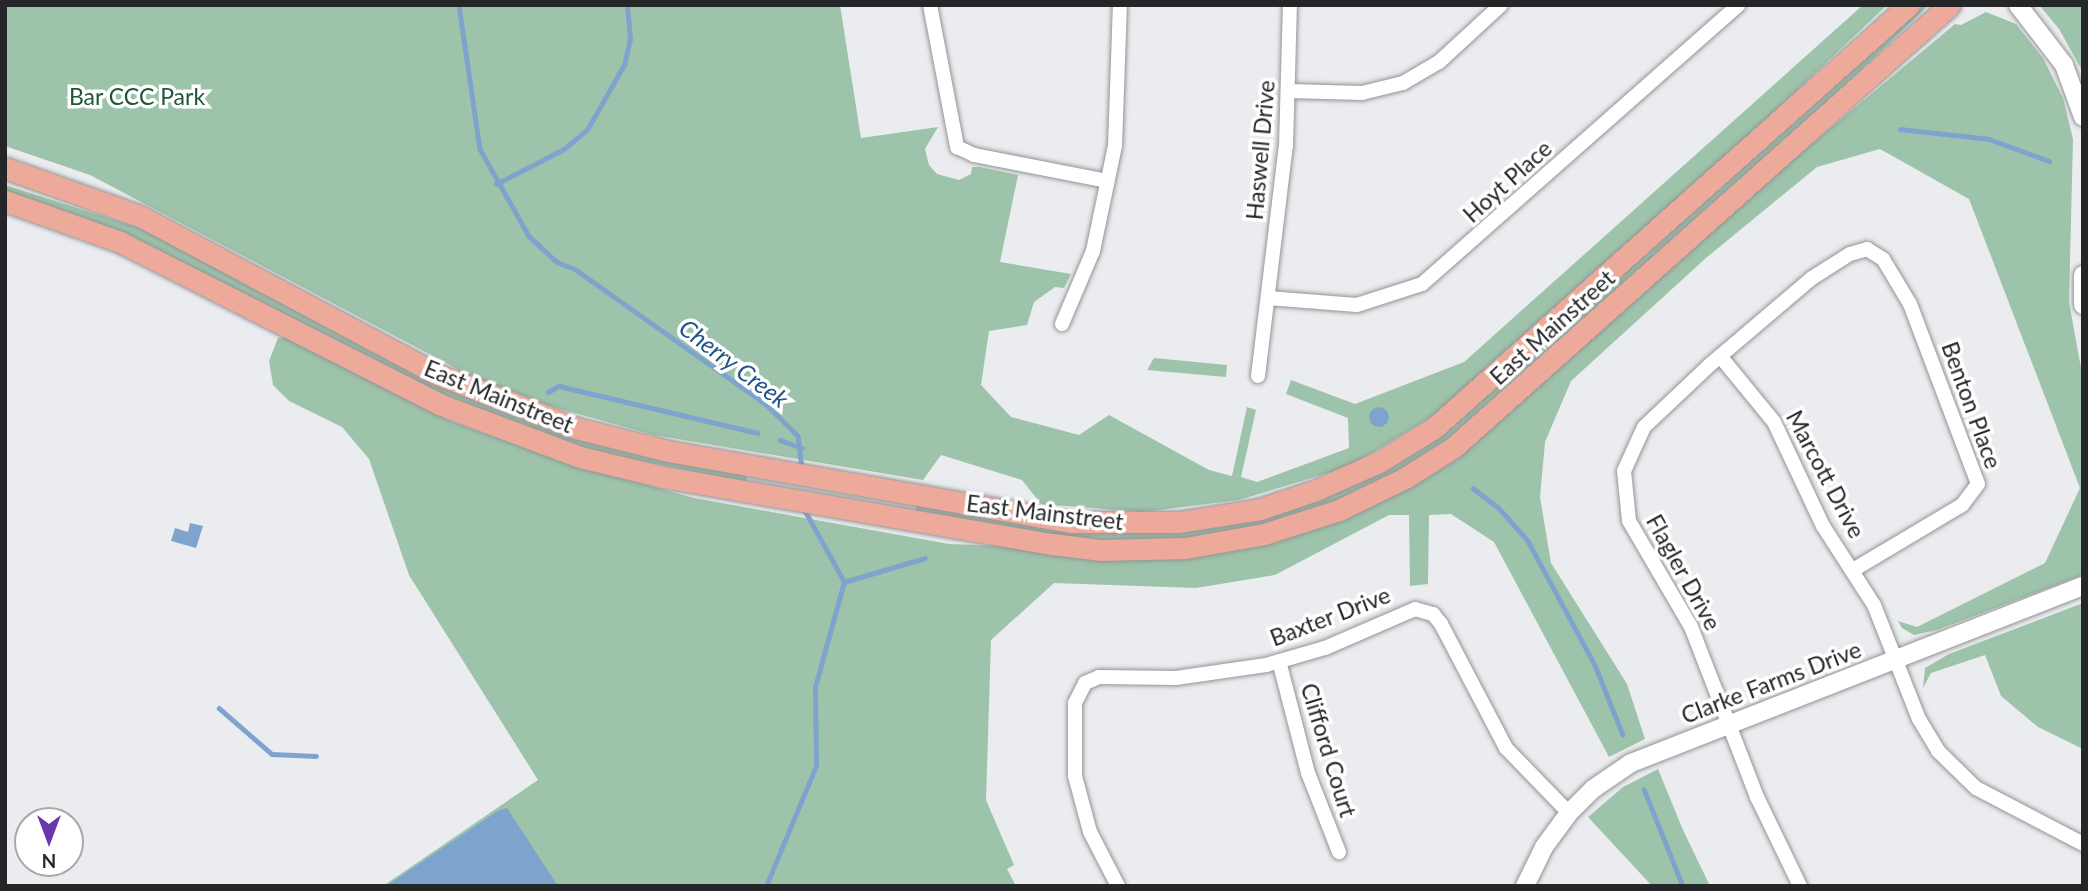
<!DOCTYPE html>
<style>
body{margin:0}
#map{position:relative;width:2088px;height:891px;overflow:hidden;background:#ebecef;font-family:Lato,sans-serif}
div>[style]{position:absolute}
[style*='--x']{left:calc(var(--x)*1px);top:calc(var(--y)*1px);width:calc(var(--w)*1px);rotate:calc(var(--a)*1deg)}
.green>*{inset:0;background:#9dc4aa}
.water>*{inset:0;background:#7ea4cd}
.round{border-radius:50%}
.stream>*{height:4.5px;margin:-2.25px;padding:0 2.25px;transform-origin:2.25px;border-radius:2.25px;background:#7ea4cd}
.roads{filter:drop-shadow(0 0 2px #939496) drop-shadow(0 0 2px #939496)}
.minor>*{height:14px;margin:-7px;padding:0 7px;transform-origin:7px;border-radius:7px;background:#fff}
.tertiary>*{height:18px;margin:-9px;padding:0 9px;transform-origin:9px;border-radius:9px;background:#fff}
.primary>*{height:21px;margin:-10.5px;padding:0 10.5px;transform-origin:10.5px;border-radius:10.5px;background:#edaa9a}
span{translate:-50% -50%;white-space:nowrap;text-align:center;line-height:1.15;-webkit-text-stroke:7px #fff;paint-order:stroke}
.park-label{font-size:23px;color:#1d5736}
.street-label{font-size:23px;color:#252627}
.water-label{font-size:24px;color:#20558a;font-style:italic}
.frame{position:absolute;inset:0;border:7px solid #252627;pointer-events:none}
.north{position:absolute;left:14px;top:807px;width:70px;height:70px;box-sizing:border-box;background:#fff;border:2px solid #a8a8a9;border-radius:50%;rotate:180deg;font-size:19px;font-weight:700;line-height:28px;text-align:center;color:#252627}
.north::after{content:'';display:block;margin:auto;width:24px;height:32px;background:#6737ae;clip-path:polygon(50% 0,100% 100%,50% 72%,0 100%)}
</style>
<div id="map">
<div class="green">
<i style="clip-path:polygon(5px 5px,840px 5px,861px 138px,938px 127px,925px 149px,929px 165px,937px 174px,959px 180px,971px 174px,972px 167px,980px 167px,1018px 175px,1000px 262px,1071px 274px,1064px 288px,1055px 287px,1034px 302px,1027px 325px,989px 331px,981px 385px,1011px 417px,1079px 435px,1109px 415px,1209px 470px,1232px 476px,1247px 407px,1256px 410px,1241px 477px,1257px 482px,1349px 448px,1348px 418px,1286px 394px,1291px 380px,1355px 404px,1464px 362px,1863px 5px,1887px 5px,1754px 131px,1441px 411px,1348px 467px,1239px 500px,1142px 512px,1041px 504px,1022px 480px,941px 455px,923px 480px,654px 435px,550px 406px,467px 374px,90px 175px,5px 146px)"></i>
<i style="clip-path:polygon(1923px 5px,1929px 5px,1840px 90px,1448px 439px,1392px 475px,1332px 503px,1269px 524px,1176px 541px,1077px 541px,916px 512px,916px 505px,1087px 532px,1175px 532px,1294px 508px,1384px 469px,1460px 420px)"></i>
<i style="clip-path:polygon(2039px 5px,2083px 5px,2083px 72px,2059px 29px)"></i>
<i style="clip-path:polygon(1986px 12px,2016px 24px,2043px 58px,2063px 98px,2073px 139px,2069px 302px,2083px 379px,2083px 575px,1937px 630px,1914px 635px,1902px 628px,1898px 621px,1917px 627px,2045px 563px,2080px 488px,1969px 199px,1880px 149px,1817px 167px,1706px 258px,1571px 381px,1545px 442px,1540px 497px,1551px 563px,1627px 684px,1645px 739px,1609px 757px,1494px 542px,1451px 514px,1429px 515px,1428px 584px,1410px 586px,1409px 515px,1389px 515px,1275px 575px,1196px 588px,1054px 583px,991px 640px,986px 800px,1014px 865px,1007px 869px,1016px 886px,383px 886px,538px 780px,409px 575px,369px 459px,342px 427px,289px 401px,273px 385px,269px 361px,278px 338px,291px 337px,450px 421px,561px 461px,694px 498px,949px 544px,1001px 546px,1088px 559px,1154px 560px,1234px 550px,1336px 521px,1468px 447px,1772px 177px,1955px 24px,1961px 25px)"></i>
<i style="clip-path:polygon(5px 185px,149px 231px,403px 366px,492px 408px,557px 431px,746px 474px,747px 482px,591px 451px,457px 403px,149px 245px,5px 192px)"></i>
<i style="clip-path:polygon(1154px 358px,1227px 365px,1226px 377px,1147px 370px)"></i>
<i style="clip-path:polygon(2083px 603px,2083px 749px,2038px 727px,2001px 696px,1985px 655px,1931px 673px,1923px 688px,1925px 668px,1949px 654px)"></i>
<i style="clip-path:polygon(1658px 769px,1683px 830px,1710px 886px,1652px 886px,1588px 817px,1623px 787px)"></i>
</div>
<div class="water">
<i class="round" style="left:1369px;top:407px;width:20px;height:20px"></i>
<i style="clip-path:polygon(190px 523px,203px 526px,196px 548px,171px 541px,175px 528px,188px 532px)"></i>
<i style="clip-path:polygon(507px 808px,558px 886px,386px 886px,499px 810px)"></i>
</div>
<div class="stream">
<i style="--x:459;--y:5;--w:146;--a:81.7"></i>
<i style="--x:480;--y:149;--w:100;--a:60.6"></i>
<i style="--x:529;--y:236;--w:38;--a:43"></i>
<i style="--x:557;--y:262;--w:19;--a:21"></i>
<i style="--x:575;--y:269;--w:234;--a:35.3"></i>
<i style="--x:766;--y:404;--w:45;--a:45"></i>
<i style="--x:798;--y:436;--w:32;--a:83"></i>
<i style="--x:1900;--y:129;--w:90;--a:6.4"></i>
<i style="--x:1989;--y:139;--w:64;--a:20.1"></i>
<i style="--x:496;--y:184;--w:76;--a:-27.2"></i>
<i style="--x:564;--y:149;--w:30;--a:-40"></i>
<i style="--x:587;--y:130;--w:75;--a:-60.4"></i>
<i style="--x:624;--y:65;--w:27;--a:-77"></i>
<i style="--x:630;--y:39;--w:34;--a:-95"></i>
<i style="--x:548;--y:392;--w:13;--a:-29"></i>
<i style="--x:559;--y:386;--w:204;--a:13.3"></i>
<i style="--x:780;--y:440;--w:23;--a:20"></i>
<i style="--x:1473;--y:488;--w:33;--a:38"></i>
<i style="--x:1499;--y:508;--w:44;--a:48.7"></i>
<i style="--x:1528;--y:541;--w:141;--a:61.6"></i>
<i style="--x:1595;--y:665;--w:75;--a:68.2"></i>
<i style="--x:844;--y:582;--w:84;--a:-16.5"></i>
<i style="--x:219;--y:708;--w:70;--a:41"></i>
<i style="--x:272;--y:754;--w:44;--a:2.6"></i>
<i style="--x:1644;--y:789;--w:105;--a:68.1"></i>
<i style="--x:766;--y:886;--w:130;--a:-67.4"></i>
<i style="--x:816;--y:766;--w:79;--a:-90.7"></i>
<i style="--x:815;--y:687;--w:109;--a:-74.6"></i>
<i style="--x:844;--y:582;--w:85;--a:-119"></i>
</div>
<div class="roads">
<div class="minor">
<i style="--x:930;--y:5;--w:145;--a:79.2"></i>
<i style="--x:957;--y:147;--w:19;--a:25"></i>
<i style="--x:974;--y:155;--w:136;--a:11"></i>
<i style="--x:1289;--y:91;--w:73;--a:1.6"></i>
<i style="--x:1362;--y:93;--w:42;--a:-13.7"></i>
<i style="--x:1403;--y:83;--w:42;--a:-30.3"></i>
<i style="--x:1439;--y:62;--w:84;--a:-42.6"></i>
<i style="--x:1268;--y:298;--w:89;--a:4.5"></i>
<i style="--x:1357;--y:305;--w:68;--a:-17.9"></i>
<i style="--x:1422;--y:284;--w:422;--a:-41.4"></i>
<i style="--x:1062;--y:324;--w:79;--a:-67"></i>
<i style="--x:1093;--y:251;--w:107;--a:-78.2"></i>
<i style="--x:1115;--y:146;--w:141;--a:-88"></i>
<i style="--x:1720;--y:356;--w:85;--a:50.7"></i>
<i style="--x:1774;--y:422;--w:115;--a:64.8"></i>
<i style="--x:1823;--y:526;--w:94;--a:57.2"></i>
<i style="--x:1874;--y:605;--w:123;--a:68.5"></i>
<i style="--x:1919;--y:719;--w:37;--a:59"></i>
<i style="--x:1938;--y:751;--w:53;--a:44.2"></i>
<i style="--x:1976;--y:788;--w:121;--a:27.6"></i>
<i style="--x:1258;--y:376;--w:232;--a:-83.1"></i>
<i style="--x:1286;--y:146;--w:141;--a:-88.4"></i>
<i style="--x:1279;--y:661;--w:116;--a:75.5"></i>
<i style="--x:1308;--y:773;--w:85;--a:68.6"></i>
<i style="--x:1118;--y:886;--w:61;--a:-117.4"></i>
<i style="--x:1090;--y:832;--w:58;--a:-105"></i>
<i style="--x:1075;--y:776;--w:73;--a:-90"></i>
<i style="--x:1075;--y:703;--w:22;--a:-63"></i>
<i style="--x:1085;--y:683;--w:15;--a:-23"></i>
<i style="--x:1099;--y:677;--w:77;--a:0.7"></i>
<i style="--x:1176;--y:678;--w:91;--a:-8.2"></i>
<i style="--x:1266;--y:665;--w:61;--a:-16.1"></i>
<i style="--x:1325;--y:648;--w:98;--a:-23.4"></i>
<i style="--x:1415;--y:609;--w:19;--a:16"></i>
<i style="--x:1433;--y:614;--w:13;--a:51"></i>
<i style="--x:1441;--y:624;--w:140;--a:62.3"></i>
<i style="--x:1506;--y:748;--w:91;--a:45.9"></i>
<i style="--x:1800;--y:886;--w:99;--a:-115.8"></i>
<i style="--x:1757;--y:797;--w:182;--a:-111.2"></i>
<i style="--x:1691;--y:627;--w:123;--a:-120.3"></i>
<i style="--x:1629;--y:521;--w:50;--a:-95.7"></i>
<i style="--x:1624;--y:471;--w:48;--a:-65.6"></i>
<i style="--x:1644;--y:427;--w:93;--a:-43.3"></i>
<i style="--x:1712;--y:363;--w:131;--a:-40.4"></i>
<i style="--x:1812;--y:278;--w:45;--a:-32.3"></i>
<i style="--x:1850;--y:254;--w:18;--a:-16"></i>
<i style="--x:1867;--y:249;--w:19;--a:32"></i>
<i style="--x:1883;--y:259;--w:52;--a:59"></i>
<i style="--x:1910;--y:304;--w:192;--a:69.3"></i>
<i style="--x:1978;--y:484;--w:26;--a:127"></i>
<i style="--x:1962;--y:505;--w:127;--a:149.2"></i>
</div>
<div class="tertiary">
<i style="--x:2018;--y:5;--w:76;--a:52.5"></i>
<i style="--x:2064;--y:65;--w:55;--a:69.9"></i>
<i style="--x:2083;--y:275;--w:30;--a:90"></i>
<i style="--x:1525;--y:886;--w:43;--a:-64"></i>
<i style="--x:1544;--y:847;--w:42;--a:-53.7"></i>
<i style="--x:1569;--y:813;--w:34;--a:-45"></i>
<i style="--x:1593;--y:789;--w:46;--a:-34.4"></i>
<i style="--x:1631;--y:763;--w:485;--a:-21.4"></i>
</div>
<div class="primary">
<i style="--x:5;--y:168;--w:143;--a:19.6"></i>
<i style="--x:140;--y:216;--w:336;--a:28"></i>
<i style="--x:437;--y:374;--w:149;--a:21.2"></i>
<i style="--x:576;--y:428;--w:95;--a:14"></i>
<i style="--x:668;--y:451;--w:410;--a:10"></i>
<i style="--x:1072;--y:522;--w:107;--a:0"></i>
<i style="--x:1179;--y:522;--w:82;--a:-9.1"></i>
<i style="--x:1260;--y:509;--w:59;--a:-18.7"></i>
<i style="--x:1316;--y:490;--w:69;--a:-24"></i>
<i style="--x:1379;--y:462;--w:65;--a:-31.7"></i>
<i style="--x:1434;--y:428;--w:636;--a:-41.69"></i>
<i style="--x:5;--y:201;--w:122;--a:19.6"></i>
<i style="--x:120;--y:242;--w:358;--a:26.9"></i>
<i style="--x:439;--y:404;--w:151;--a:20.6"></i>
<i style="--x:580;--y:457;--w:85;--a:13.5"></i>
<i style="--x:663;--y:477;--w:395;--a:9.8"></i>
<i style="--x:1052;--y:544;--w:48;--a:7.1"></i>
<i style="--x:1100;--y:550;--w:85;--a:-1.3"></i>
<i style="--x:1185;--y:548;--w:80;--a:-10"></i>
<i style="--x:1264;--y:534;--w:79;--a:-17.7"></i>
<i style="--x:1339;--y:510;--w:73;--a:-25.9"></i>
<i style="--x:1405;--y:478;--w:58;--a:-32.3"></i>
<i style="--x:1454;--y:447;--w:664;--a:-41.71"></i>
</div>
</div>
<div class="park-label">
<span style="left:137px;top:96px">Bar CCC Park</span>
</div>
<div class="street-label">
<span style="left:1260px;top:150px;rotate:-85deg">Haswell Drive</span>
<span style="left:1507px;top:181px;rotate:-42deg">Hoyt Place</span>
<span style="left:1552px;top:327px;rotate:-42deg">East Mainstreet</span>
<span style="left:499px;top:396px;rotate:22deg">East Mainstreet</span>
<span style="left:1972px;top:405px;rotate:70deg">Benton Place</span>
<span style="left:1826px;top:474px;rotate:62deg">Marcott Drive</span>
<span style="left:1045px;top:512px;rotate:7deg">East Mainstreet</span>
<span style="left:1684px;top:572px;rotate:61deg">Flagler Drive</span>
<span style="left:1330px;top:616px;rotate:-21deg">Baxter Drive</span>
<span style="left:1771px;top:682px;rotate:-21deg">Clarke Farms Drive</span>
<span style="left:1329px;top:750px;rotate:73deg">Clifford Court</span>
</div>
<div class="water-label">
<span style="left:734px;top:363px;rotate:37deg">Cherry Creek</span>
</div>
<div class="frame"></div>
<div class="north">N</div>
</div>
